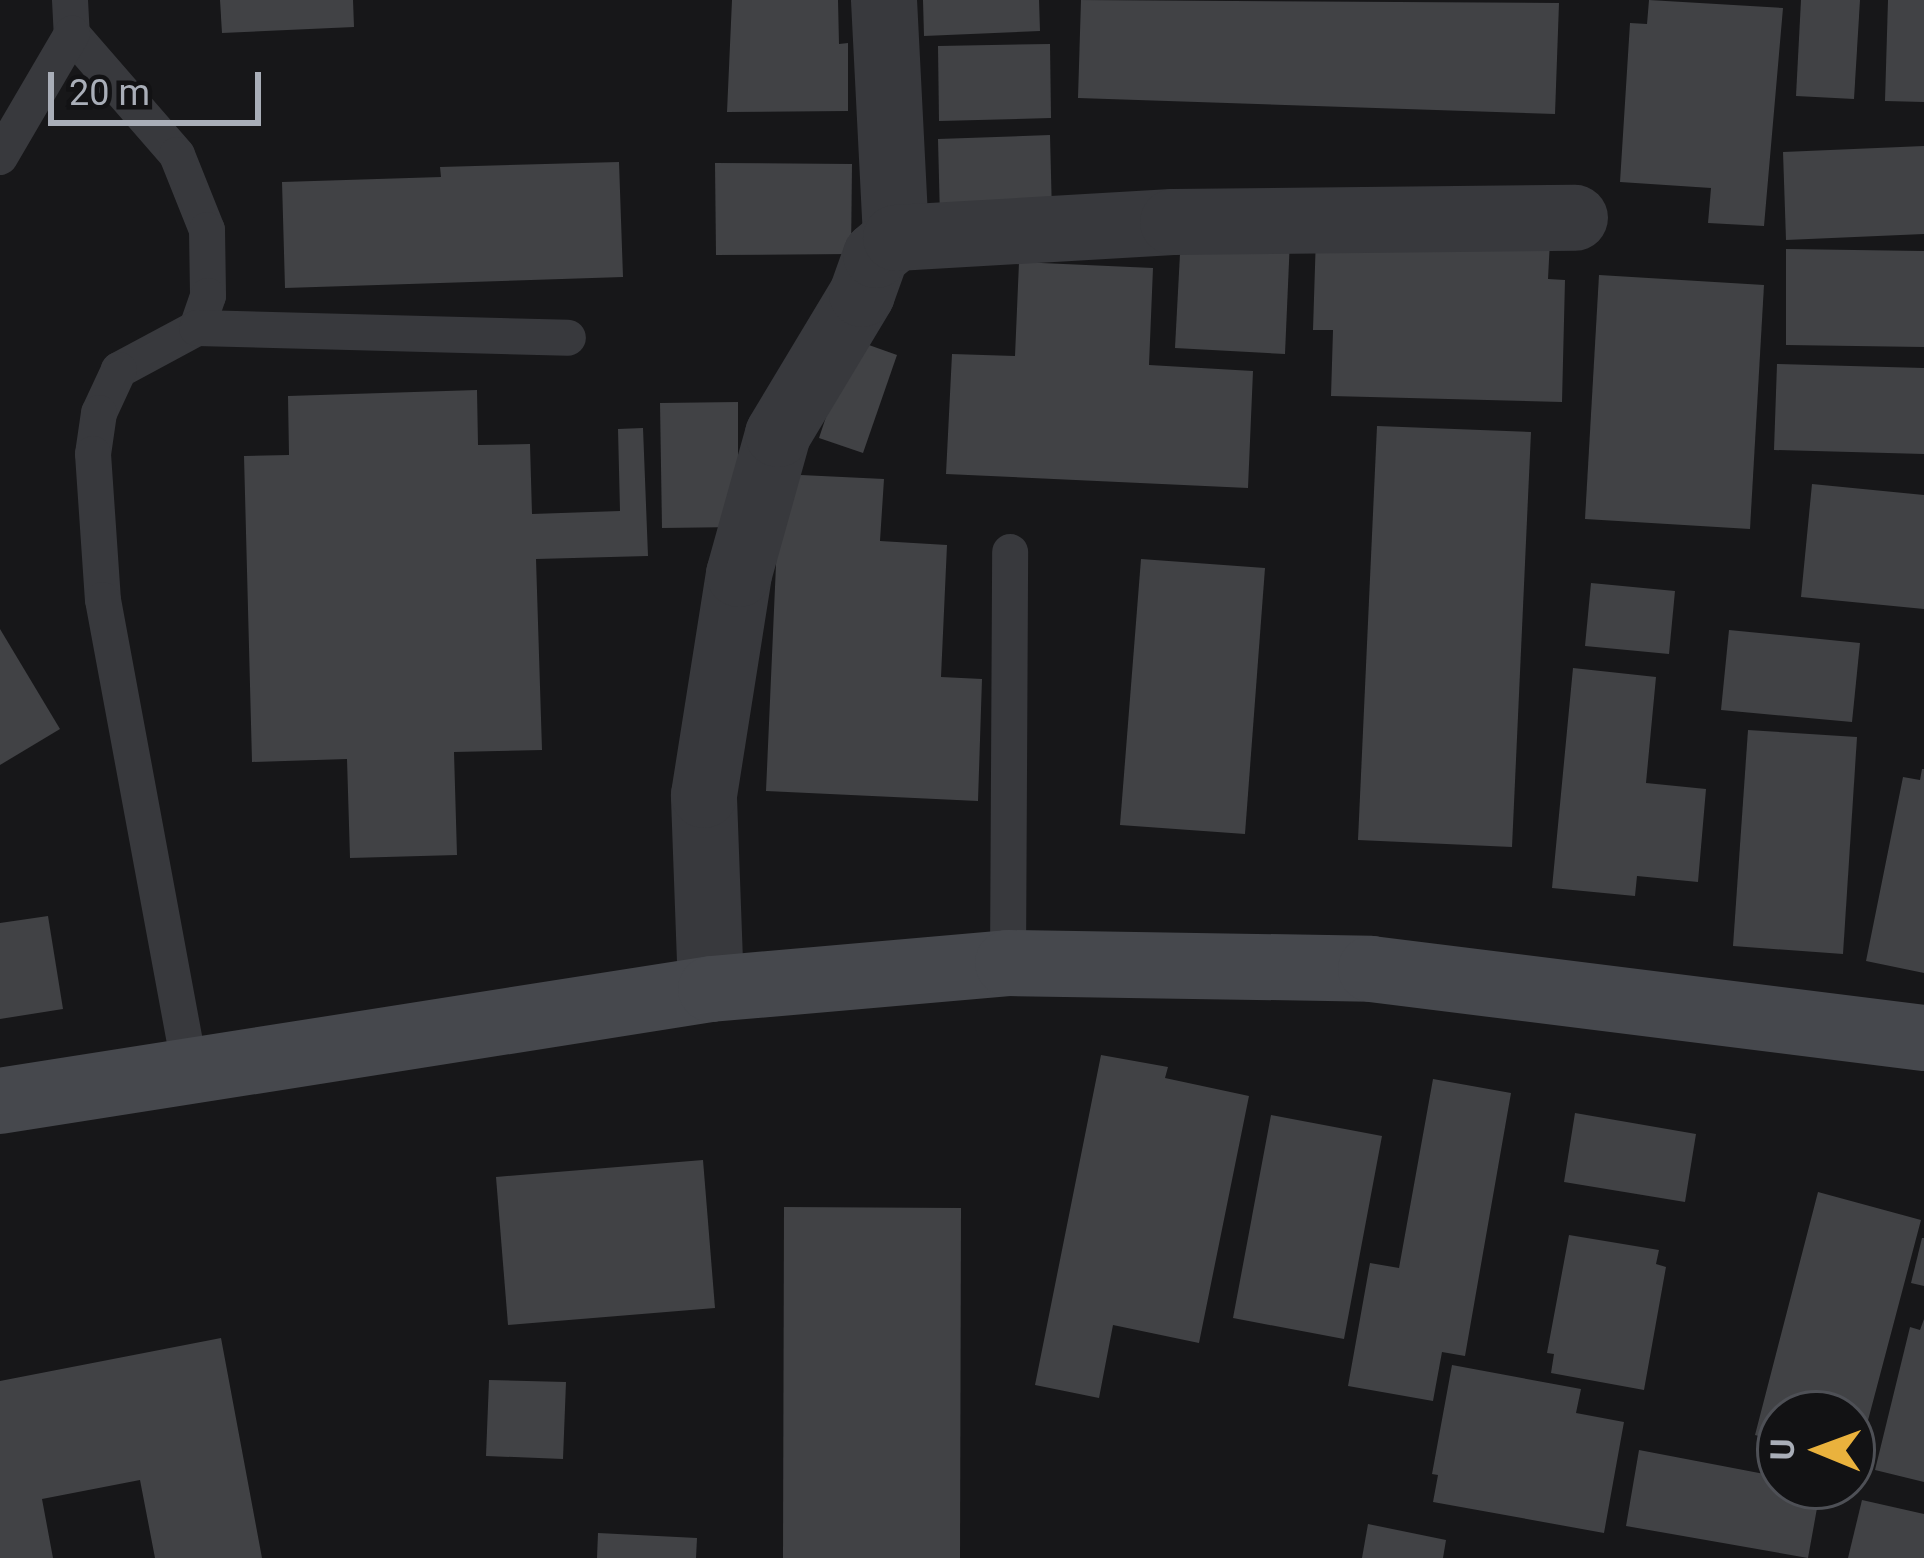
<!DOCTYPE html>
<style>
body{margin:0}
#map{position:relative;width:1924px;height:1558px;overflow:hidden;background:#171719;font-family:Roboto,sans-serif}
div>[style]{position:absolute}
[style*='--x']{left:calc(var(--x)*1px);top:calc(var(--y)*1px);width:calc(var(--w)*1px);rotate:calc(var(--a)*1deg)}
.building>*{inset:0;background:#414245}
.lane>*{height:36px;margin:-18px;padding:0 18px;transform-origin:18px;border-radius:18px;background:#38393d}
.street>*{height:66px;margin:-33px;padding:0 33px;transform-origin:33px;border-radius:33px;background:#38393d}
.secondary>*{height:66px;margin:-33px;padding:0 33px;transform-origin:33px;border-radius:33px;background:#46484d}
span{translate:-50% -50%;white-space:nowrap;text-align:center;line-height:1.15;-webkit-text-stroke:12px #121214;paint-order:stroke}
.north{position:absolute;left:1756px;top:1390px;width:120px;height:120px;box-sizing:border-box;background:#121214;border:3px solid #4e5056;border-radius:50%;rotate:271deg;font-size:33px;font-weight:700;line-height:48px;text-align:center;color:#a9aeb8}
.north::after{content:'';display:block;margin:auto;width:42px;height:54px;background:#eab23d;clip-path:polygon(50% 0,100% 100%,50% 72%,0 100%)}
.scale{position:absolute;left:48px;top:72px;width:213px;height:54px;box-sizing:border-box;border:6px solid #a9aeb8;border-top:0;padding-left:15px;font-size:36px;line-height:42px;white-space:nowrap;color:#a9aeb8;-webkit-text-stroke:9px #121214;paint-order:stroke}
</style>
<div id="map">
<div class="building">
<i style="clip-path:polygon(220px 0,353px 0,354px 27px,222px 33px)"></i>
<i style="clip-path:polygon(732px 0,838px 0,839px 44px,848px 43px,848px 111px,727px 112px)"></i>
<i style="clip-path:polygon(923px 0,1039px 0,1040px 31px,924px 36px)"></i>
<i style="clip-path:polygon(1081px 0,1559px 3px,1555px 114px,1078px 98px)"></i>
<i style="clip-path:polygon(1649px 0,1783px 8px,1764px 226px,1708px 223px,1711px 188px,1620px 182px,1630px 23px,1647px 24px)"></i>
<i style="clip-path:polygon(1801px 0,1860px 0,1854px 99px,1796px 96px)"></i>
<i style="clip-path:polygon(1888px 0,1924px 0,1924px 102px,1885px 101px)"></i>
<i style="clip-path:polygon(1050px 44px,1051px 118px,939px 121px,938px 46px)"></i>
<i style="clip-path:polygon(1050px 135px,1052px 214px,940px 218px,938px 139px)"></i>
<i style="clip-path:polygon(1924px 146px,1924px 234px,1786px 240px,1783px 152px)"></i>
<i style="clip-path:polygon(619px 162px,623px 277px,285px 288px,282px 182px,441px 177px,440px 167px)"></i>
<i style="clip-path:polygon(715px 163px,852px 164px,851px 254px,716px 255px)"></i>
<i style="clip-path:polygon(1181px 235px,1290px 239px,1285px 354px,1175px 348px)"></i>
<i style="clip-path:polygon(1316px 235px,1550px 241px,1548px 279px,1565px 280px,1562px 402px,1331px 396px,1333px 330px,1313px 330px)"></i>
<i style="clip-path:polygon(1786px 249px,1924px 251px,1924px 347px,1786px 345px)"></i>
<i style="clip-path:polygon(1019px 262px,1153px 268px,1149px 365px,1253px 371px,1248px 488px,946px 474px,952px 354px,1015px 356px)"></i>
<i style="clip-path:polygon(1599px 275px,1764px 285px,1750px 529px,1585px 519px)"></i>
<i style="clip-path:polygon(852px 339px,897px 355px,863px 453px,819px 438px)"></i>
<i style="clip-path:polygon(1777px 364px,1924px 368px,1924px 454px,1774px 450px)"></i>
<i style="clip-path:polygon(477px 390px,478px 445px,530px 444px,532px 514px,620px 511px,618px 429px,643px 428px,648px 556px,536px 559px,542px 750px,454px 752px,457px 855px,350px 858px,347px 759px,252px 762px,244px 456px,289px 455px,288px 396px)"></i>
<i style="clip-path:polygon(738px 402px,738px 527px,662px 528px,660px 403px)"></i>
<i style="clip-path:polygon(1377px 426px,1531px 432px,1512px 847px,1358px 840px)"></i>
<i style="clip-path:polygon(780px 474px,884px 479px,880px 541px,947px 545px,941px 677px,982px 679px,978px 801px,766px 791px)"></i>
<i style="clip-path:polygon(1812px 484px,1924px 495px,1924px 609px,1801px 597px)"></i>
<i style="clip-path:polygon(1141px 559px,1265px 568px,1245px 834px,1120px 825px)"></i>
<i style="clip-path:polygon(1591px 583px,1675px 591px,1669px 654px,1585px 646px)"></i>
<i style="clip-path:polygon(0 629px,60px 729px,0 765px)"></i>
<i style="clip-path:polygon(1729px 630px,1860px 643px,1852px 722px,1721px 710px)"></i>
<i style="clip-path:polygon(1573px 668px,1656px 677px,1646px 783px,1706px 789px,1698px 882px,1637px 876px,1635px 896px,1552px 888px)"></i>
<i style="clip-path:polygon(1748px 730px,1857px 737px,1843px 954px,1733px 946px)"></i>
<i style="clip-path:polygon(1922px 769px,1924px 769px,1924px 973px,1866px 961px,1903px 777px,1920px 780px)"></i>
<i style="clip-path:polygon(48px 916px,63px 1009px,0 1019px,0 923px)"></i>
<i style="clip-path:polygon(1101px 1055px,1168px 1067px,1165px 1078px,1249px 1096px,1199px 1343px,1113px 1325px,1099px 1398px,1035px 1385px)"></i>
<i style="clip-path:polygon(1433px 1079px,1511px 1093px,1465px 1356px,1442px 1352px,1433px 1401px,1348px 1386px,1370px 1263px,1399px 1268px)"></i>
<i style="clip-path:polygon(1575px 1113px,1696px 1134px,1685px 1202px,1564px 1182px)"></i>
<i style="clip-path:polygon(1271px 1115px,1382px 1136px,1344px 1339px,1233px 1318px)"></i>
<i style="clip-path:polygon(703px 1160px,715px 1308px,508px 1325px,496px 1177px)"></i>
<i style="clip-path:polygon(1818px 1192px,1921px 1220px,1857px 1462px,1852px 1461px,1852px 1414px,1780px 1414px,1780px 1442px,1755px 1435px)"></i>
<i style="clip-path:polygon(784px 1207px,961px 1208px,960px 1558px,783px 1558px)"></i>
<i style="clip-path:polygon(1569px 1235px,1659px 1250px,1656px 1264px,1666px 1267px,1644px 1390px,1551px 1373px,1554px 1354px,1547px 1353px)"></i>
<i style="clip-path:polygon(1922px 1238px,1924px 1238px,1924px 1286px,1911px 1283px)"></i>
<i style="clip-path:polygon(1924px 1319px,1924px 1482px,1875px 1470px,1910px 1327px,1920px 1330px)"></i>
<i style="clip-path:polygon(221px 1338px,262px 1558px,155px 1558px,140px 1480px,42px 1499px,53px 1558px,0 1558px,0 1381px)"></i>
<i style="clip-path:polygon(1452px 1365px,1581px 1389px,1576px 1413px,1624px 1422px,1604px 1533px,1433px 1502px,1438px 1475px,1432px 1474px)"></i>
<i style="clip-path:polygon(489px 1380px,566px 1382px,563px 1459px,486px 1456px)"></i>
<i style="clip-path:polygon(1639px 1450px,1780px 1477px,1780px 1486px,1821px 1486px,1808px 1558px,1626px 1526px)"></i>
<i style="clip-path:polygon(1862px 1500px,1924px 1514px,1924px 1558px,1848px 1558px)"></i>
<i style="clip-path:polygon(1368px 1524px,1446px 1540px,1443px 1558px,1362px 1558px)"></i>
<i style="clip-path:polygon(598px 1533px,697px 1538px,696px 1558px,597px 1558px)"></i>
</div>
<div class="lane">
<i style="--x:70;--y:0;--w:34;--a:87"></i>
<i style="--x:72;--y:34;--w:160;--a:49"></i>
<i style="--x:177;--y:155;--w:81;--a:68.2"></i>
<i style="--x:207;--y:230;--w:66;--a:89.1"></i>
<i style="--x:208;--y:296;--w:34;--a:109"></i>
<i style="--x:197;--y:328;--w:89;--a:151.7"></i>
<i style="--x:119;--y:370;--w:47;--a:114.9"></i>
<i style="--x:99;--y:413;--w:41;--a:98.3"></i>
<i style="--x:93;--y:454;--w:146;--a:86.1"></i>
<i style="--x:103;--y:600;--w:481;--a:79.5"></i>
<i style="--x:0;--y:157;--w:143;--a:-59.7"></i>
<i style="--x:197;--y:328;--w:371;--a:1.5"></i>
<i style="--x:1008;--y:963;--w:411;--a:-89.7"></i>
</div>
<div class="street">
<i style="--x:884;--y:0;--w:238;--a:87.1"></i>
<i style="--x:711;--y:989;--w:194;--a:-92.1"></i>
<i style="--x:704;--y:795;--w:224;--a:-81"></i>
<i style="--x:739;--y:574;--w:145;--a:-74.4"></i>
<i style="--x:778;--y:434;--w:163;--a:-59"></i>
<i style="--x:862;--y:294;--w:41;--a:-70.3"></i>
<i style="--x:876;--y:255;--w:26;--a:-40"></i>
<i style="--x:896;--y:238;--w:277;--a:-3.3"></i>
<i style="--x:1173;--y:222;--w:402;--a:-0.6"></i>
</div>
<div class="secondary">
<i style="--x:0;--y:1101;--w:720;--a:-8.95"></i>
<i style="--x:711;--y:989;--w:298;--a:-5"></i>
<i style="--x:1008;--y:963;--w:363;--a:0.9"></i>
<i style="--x:1371;--y:969;--w:557;--a:7.11"></i>
</div>
<div class="north">U</div>
<div class="scale">20 m</div>
</div>
